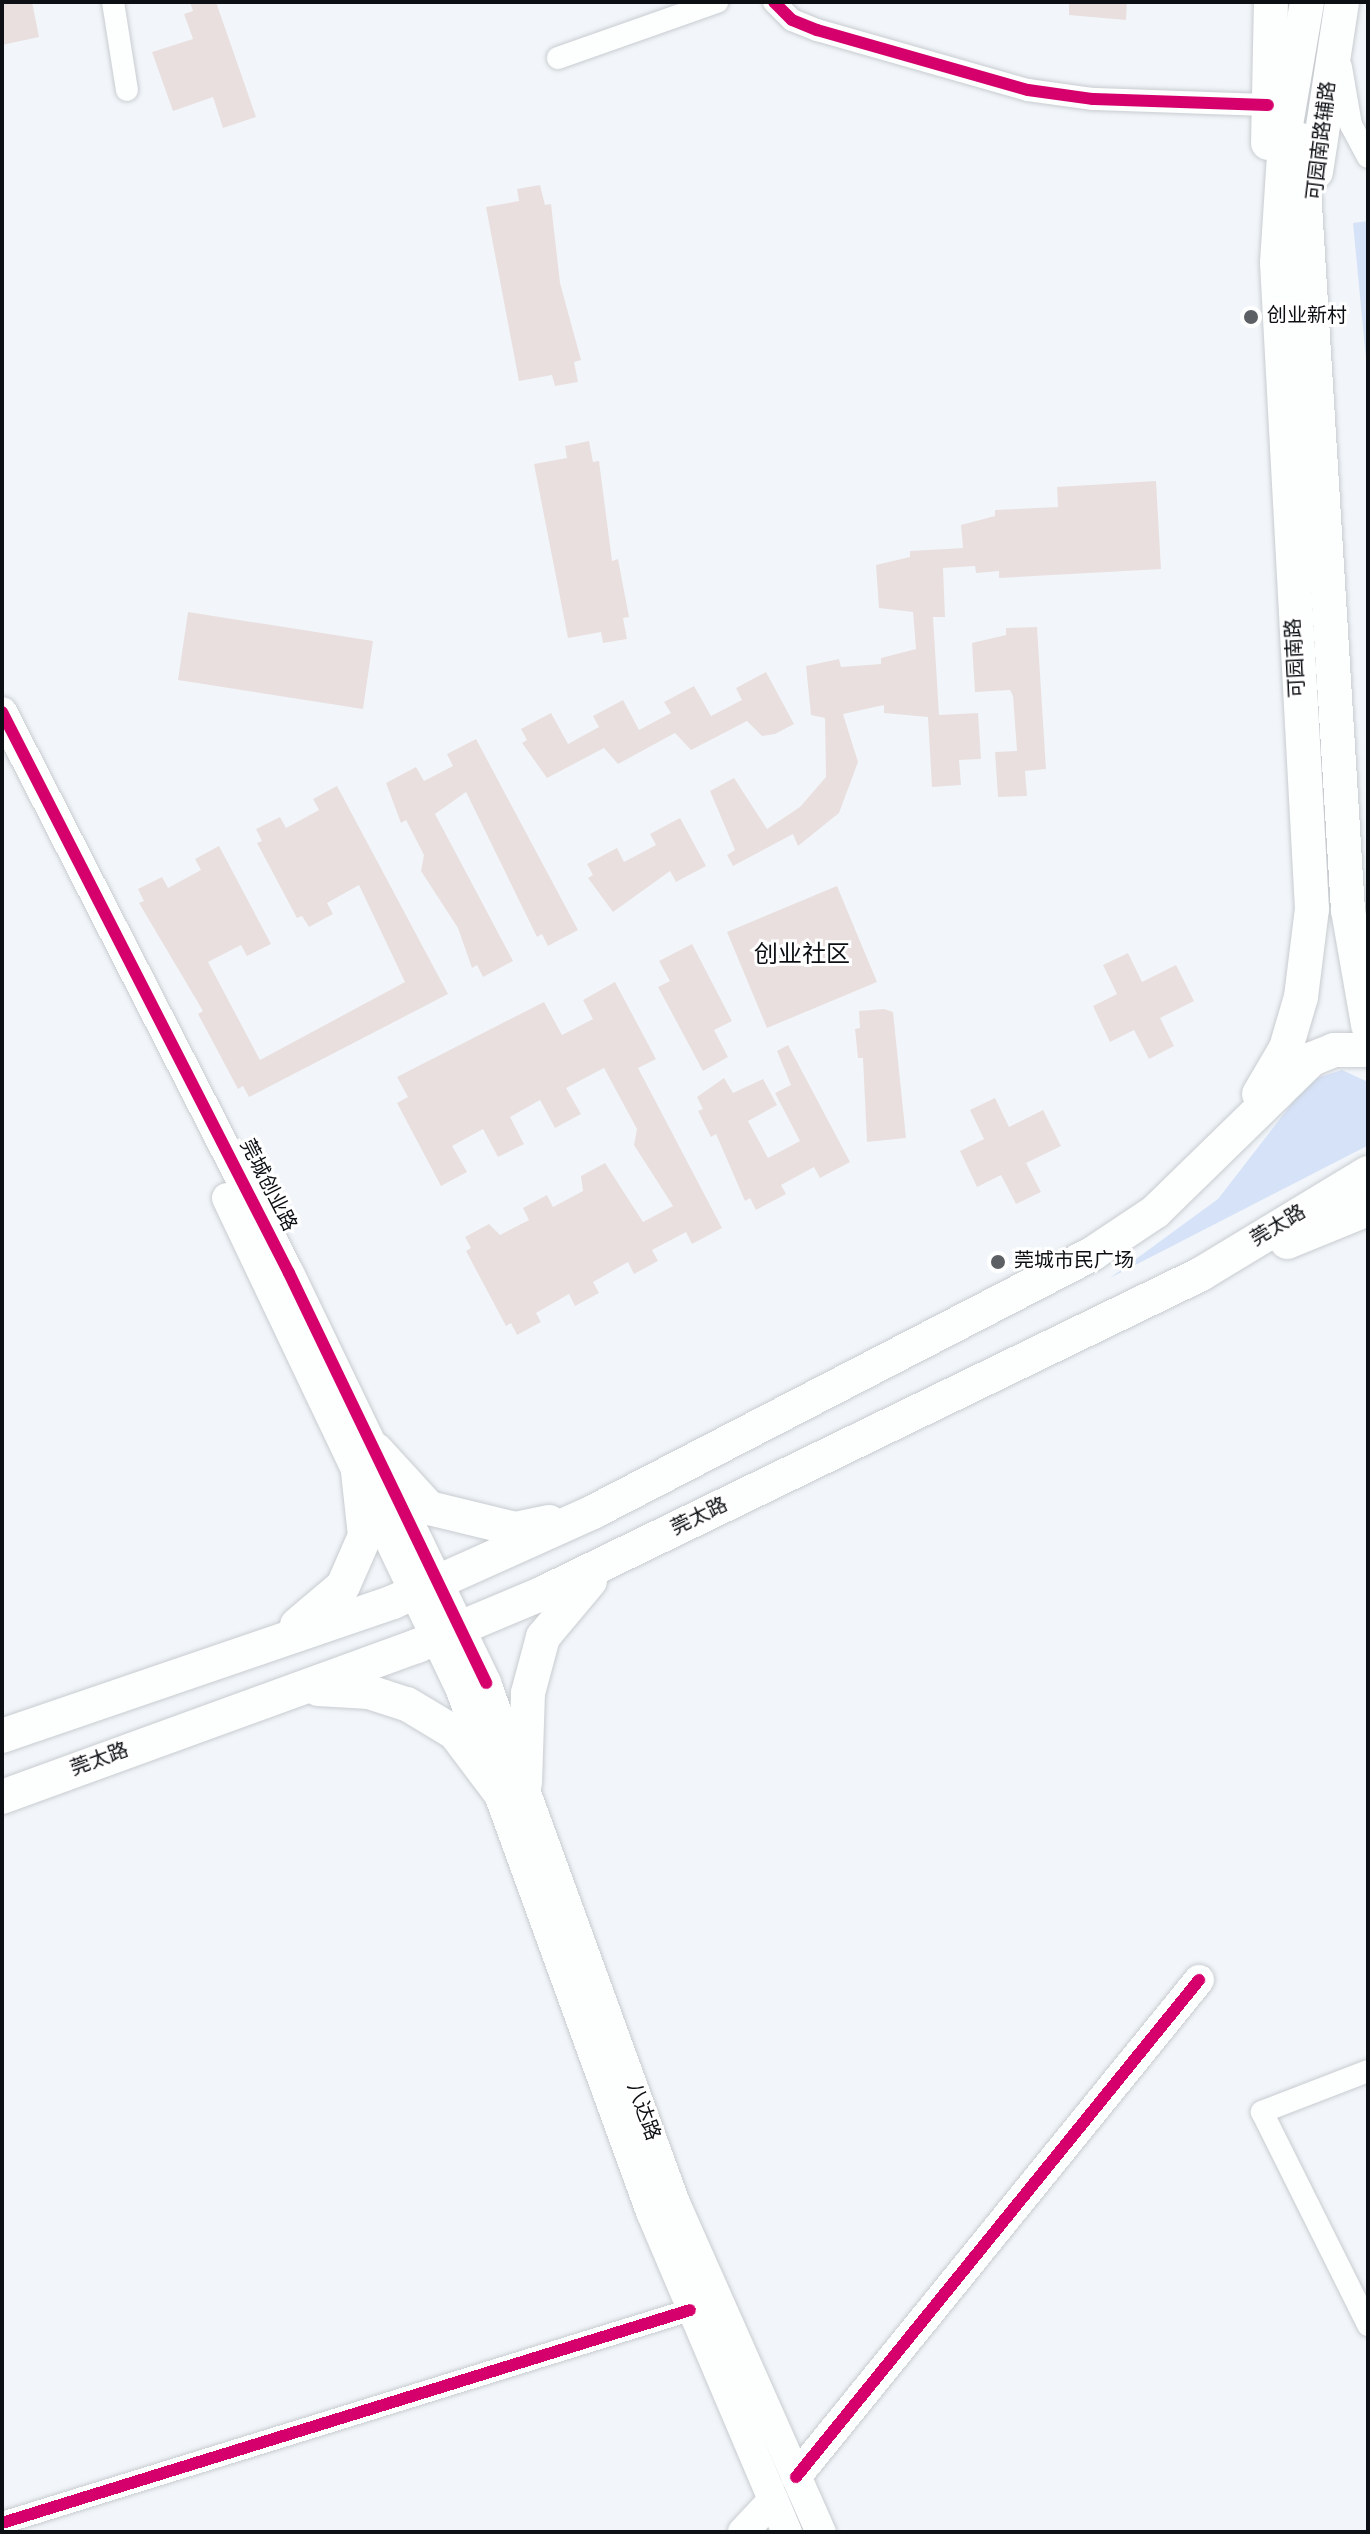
<!DOCTYPE html>
<meta charset="utf-8">
<style>
body{margin:0}
#map{position:relative;width:1370px;height:2534px;overflow:hidden;background:#f2f6fa;font-family:Overpass,"Noto Sans SC",sans-serif}
div>[style]{position:absolute}
[style*='--x']{left:calc(var(--x)*1px);top:calc(var(--y)*1px);width:calc(var(--w)*1px);rotate:calc(var(--a)*1deg)}
.green>*{inset:0;background:#d6e2f7}
.building>*{inset:0;background:#e9dfde}
.roads{filter:drop-shadow(0 0 2px #c8ccd0) drop-shadow(0 0 2px #c8ccd0)}
.street>*{height:22px;margin:-11px;padding:0 11px;transform-origin:11px;border-radius:11px;background:#fdfefe}
.secondary>*{height:30px;margin:-15px;padding:0 15px;transform-origin:15px;border-radius:15px;background:#fdfefe}
.primary>*{height:34px;margin:-17px;padding:0 17px;transform-origin:17px;border-radius:17px;background:#fdfefe}
.cycleway>*{height:12px;margin:-6px;padding:0 6px;transform-origin:6px;border-radius:6px;background:#d6006c}
.dots>*{width:22px;height:22px;translate:-50% -50%;box-sizing:border-box;border:4px solid #fff;border-radius:50%}
span{translate:-50% -50%;white-space:nowrap;text-align:center;line-height:1.15;-webkit-text-stroke:6px #fff;paint-order:stroke}
.street-label{font-size:20px;color:#0c0f13}
.poi-label{font-size:20px;color:#0c0f13}
.left{translate:0 -50%;text-align:left}
.quarter-label{font-size:24px;color:#0c0f13}
.frame{position:absolute;inset:0;border:4px solid #0c0f13;pointer-events:none}
</style>
<div id="map">
<div class="green">
<i style="clip-path:polygon(1368px 221px,1368px 380px,1353px 223px)"></i>
<i style="clip-path:polygon(1342px 1070px,1368px 1082px,1367px 1146px,1110px 1278px,1218px 1199px,1310px 1080px)"></i>
</div>
<div class="building">
<i style="clip-path:polygon(2px 2px,32px 2px,39px 37px,2px 45px)"></i>
<i style="clip-path:polygon(190px 2px,216px 2px,256px 117px,223px 128px,213px 97px,173px 111px,152px 52px,193px 39px,184px 14px,193px 11px)"></i>
<i style="clip-path:polygon(1069px 2px,1127px 2px,1126px 20px,1069px 15px)"></i>
<i style="clip-path:polygon(540px 185px,545px 205px,551px 204px,560px 283px,581px 360px,574px 362px,578px 382px,555px 386px,552px 375px,519px 381px,486px 207px,519px 201px,517px 189px)"></i>
<i style="clip-path:polygon(589px 441px,593px 462px,599px 461px,612px 561px,618px 559px,629px 617px,623px 618px,627px 639px,603px 643px,601px 632px,568px 638px,534px 464px,567px 458px,565px 446px)"></i>
<i style="clip-path:polygon(1156px 481px,1161px 569px,999px 578px,999px 571px,976px 573px,975px 566px,943px 568px,945px 617px,933px 617px,939px 715px,978px 713px,981px 759px,959px 760px,961px 785px,932px 787px,928px 717px,884px 713px,884px 705px,843px 714px,858px 762px,839px 813px,798px 846px,793px 834px,733px 866px,727px 855px,735px 850px,710px 791px,734px 778px,767px 829px,800px 807px,826px 777px,825px 718px,811px 715px,806px 666px,839px 659px,841px 667px,881px 664px,881px 658px,916px 649px,913px 612px,879px 608px,876px 565px,910px 557px,910px 551px,963px 548px,961px 525px,995px 516px,995px 510px,1058px 507px,1057px 487px)"></i>
<i style="clip-path:polygon(188px 612px,373px 641px,363px 709px,178px 680px)"></i>
<i style="clip-path:polygon(1037px 627px,1046px 769px,1025px 771px,1027px 796px,998px 797px,995px 752px,1017px 751px,1013px 696px,1010px 690px,975px 692px,972px 643px,1006px 635px,1006px 628px)"></i>
<i style="clip-path:polygon(766px 672px,794px 724px,775px 734px,762px 736px,747px 721px,691px 750px,675px 733px,618px 764px,604px 748px,547px 778px,522px 743px,527px 740px,521px 729px,551px 713px,568px 744px,599px 727px,593px 716px,623px 700px,639px 730px,671px 713px,664px 702px,694px 686px,711px 716px,742px 700px,736px 688px)"></i>
<i style="clip-path:polygon(476px 739px,578px 930px,548px 946px,542px 934px,537px 937px,466px 792px,435px 814px,513px 961px,483px 977px,477px 965px,472px 968px,458px 928px,421px 871px,424px 855px,406px 820px,401px 823px,386px 783px,416px 767px,424px 781px,453px 766px,447px 754px)"></i>
<i style="clip-path:polygon(337px 786px,448px 994px,249px 1097px,243px 1086px,238px 1089px,198px 1014px,203px 1011px,139px 903px,144px 901px,138px 889px,162px 877px,168px 888px,201px 870px,195px 859px,219px 846px,271px 944px,247px 956px,241px 945px,208px 962px,260px 1060px,405px 982px,359px 885px,327px 903px,333px 914px,309px 927px,302px 916px,297px 918px,257px 843px,262px 841px,256px 829px,280px 817px,286px 828px,319px 810px,313px 799px)"></i>
<i style="clip-path:polygon(680px 818px,706px 866px,676px 882px,670px 871px,613px 912px,588px 878px,593px 875px,587px 864px,617px 848px,624px 862px,656px 845px,650px 834px)"></i>
<i style="clip-path:polygon(837px 886px,877px 982px,767px 1028px,727px 932px)"></i>
<i style="clip-path:polygon(692px 944px,732px 1021px,714px 1030px,728px 1057px,703px 1071px,658px 987px,670px 981px,659px 961px)"></i>
<i style="clip-path:polygon(1128px 953px,1142px 982px,1176px 965px,1194px 1001px,1160px 1018px,1174px 1046px,1149px 1059px,1134px 1030px,1110px 1042px,1093px 1006px,1117px 994px,1103px 965px)"></i>
<i style="clip-path:polygon(615px 982px,656px 1059px,638px 1068px,722px 1228px,692px 1244px,686px 1232px,652px 1250px,658px 1261px,634px 1274px,628px 1262px,593px 1282px,599px 1293px,575px 1306px,569px 1294px,536px 1313px,541px 1322px,517px 1335px,511px 1323px,506px 1326px,466px 1251px,471px 1248px,465px 1237px,489px 1224px,500px 1235px,529px 1220px,523px 1208px,547px 1195px,553px 1207px,583px 1191px,581px 1176px,605px 1163px,643px 1222px,673px 1206px,634px 1145px,637px 1129px,604px 1068px,566px 1088px,581px 1114px,555px 1128px,540px 1100px,510px 1117px,524px 1144px,498px 1157px,483px 1129px,452px 1146px,467px 1172px,441px 1186px,397px 1103px,408px 1097px,397px 1077px,544px 1002px,562px 1035px,593px 1019px,583px 1000px)"></i>
<i style="clip-path:polygon(884px 1009px,893px 1012px,906px 1138px,867px 1142px,863px 1058px,858px 1058px,855px 1029px,860px 1028px,859px 1011px)"></i>
<i style="clip-path:polygon(788px 1045px,850px 1162px,820px 1178px,814px 1167px,781px 1185px,786px 1194px,756px 1210px,750px 1198px,745px 1201px,716px 1134px,711px 1137px,698px 1111px,703px 1109px,697px 1097px,724px 1078px,733px 1093px,763px 1079px,777px 1105px,748px 1121px,768px 1158px,800px 1141px,775px 1093px,791px 1085px,777px 1051px)"></i>
<i style="clip-path:polygon(995px 1098px,1009px 1127px,1043px 1110px,1061px 1146px,1026px 1163px,1041px 1192px,1016px 1204px,1001px 1175px,977px 1187px,960px 1151px,984px 1139px,970px 1110px)"></i>
</div>
<div class="roads">
<div class="street">
<i style="--x:113;--y:2;--w:89;--a:81"></i>
<i style="--x:774;--y:2;--w:25;--a:45"></i>
<i style="--x:792;--y:20;--w:27;--a:22"></i>
<i style="--x:817;--y:30;--w:219;--a:15.9"></i>
<i style="--x:1028;--y:90;--w:66;--a:7.9"></i>
<i style="--x:1093;--y:99;--w:175;--a:2"></i>
<i style="--x:558;--y:58;--w:169;--a:-19.4"></i>
<i style="--x:1341;--y:67;--w:59;--a:80.2"></i>
<i style="--x:1351;--y:125;--w:36;--a:62"></i>
<i style="--x:1368;--y:2071;--w:114;--a:158.9"></i>
<i style="--x:1262;--y:2112;--w:238;--a:63.5"></i>
<i style="--x:2;--y:2523;--w:720;--a:-17.2"></i>
</div>
<div class="secondary">
<i style="--x:2;--y:712;--w:630;--a:62.91"></i>
<i style="--x:289;--y:1273;--w:455;--a:64.3"></i>
<i style="--x:486;--y:1683;--w:553;--a:70.03"></i>
<i style="--x:675;--y:2203;--w:360;--a:66.1"></i>
<i style="--x:227;--y:1198;--w:545;--a:64.56"></i>
<i style="--x:461;--y:1690;--w:556;--a:70"></i>
<i style="--x:651;--y:2212;--w:348;--a:67"></i>
<i style="--x:796;--y:2477;--w:640;--a:-50.96"></i>
<i style="--x:743;--y:2532;--w:44;--a:-46.8"></i>
</div>
<div class="primary">
<i style="--x:1301;--y:140;--w:771;--a:86.51"></i>
<i style="--x:1348;--y:910;--w:117;--a:80.1"></i>
<i style="--x:1268;--y:143;--w:141;--a:-88.8"></i>
<i style="--x:1316;--y:172;--w:172;--a:-81.3"></i>
<i style="--x:1259;--y:1094;--w:53;--a:-59.6"></i>
<i style="--x:1286;--y:1048;--w:53;--a:-73.6"></i>
<i style="--x:1301;--y:997;--w:89;--a:-82.9"></i>
<i style="--x:1312;--y:909;--w:647;--a:-93.1"></i>
<i style="--x:1277;--y:263;--w:138;--a:-86.3"></i>
<i style="--x:1286;--y:125;--w:125;--a:-80.3"></i>
<i style="--x:1287;--y:1242;--w:87;--a:-22.2"></i>
<i style="--x:376;--y:1450;--w:79;--a:47.6"></i>
<i style="--x:429;--y:1508;--w:89;--a:13.6"></i>
<i style="--x:516;--y:1529;--w:34;--a:-12"></i>
<i style="--x:297;--y:1625;--w:60;--a:-40.3"></i>
<i style="--x:343;--y:1586;--w:55;--a:-66.3"></i>
<i style="--x:365;--y:1536;--w:74;--a:-96.2"></i>
<i style="--x:318;--y:1689;--w:51;--a:3.4"></i>
<i style="--x:369;--y:1692;--w:40;--a:18"></i>
<i style="--x:407;--y:1704;--w:56;--a:31.1"></i>
<i style="--x:455;--y:1733;--w:76;--a:53"></i>
<i style="--x:2;--y:1736;--w:413;--a:-18.9"></i>
<i style="--x:393;--y:1602;--w:219;--a:-24.2"></i>
<i style="--x:593;--y:1512;--w:562;--a:-27.34"></i>
<i style="--x:1092;--y:1254;--w:76;--a:-33.7"></i>
<i style="--x:1155;--y:1212;--w:219;--a:-44.3"></i>
<i style="--x:1312;--y:1059;--w:24;--a:-22"></i>
<i style="--x:1334;--y:1050;--w:34;--a:0"></i>
<i style="--x:525;--y:1783;--w:90;--a:-88.1"></i>
<i style="--x:528;--y:1693;--w:58;--a:-75"></i>
<i style="--x:543;--y:1637;--w:73;--a:-50"></i>
<i style="--x:2;--y:1797;--w:442;--a:-20"></i>
<i style="--x:417;--y:1646;--w:137;--a:-22.8"></i>
<i style="--x:543;--y:1593;--w:731;--a:-25.86"></i>
<i style="--x:1201;--y:1274;--w:195;--a:-31.2"></i>
</div>
</div>
<div class="cycleway">
<i style="--x:774;--y:2;--w:25;--a:45"></i>
<i style="--x:792;--y:20;--w:27;--a:22"></i>
<i style="--x:817;--y:30;--w:219;--a:15.9"></i>
<i style="--x:1028;--y:90;--w:66;--a:7.9"></i>
<i style="--x:1093;--y:99;--w:175;--a:2"></i>
<i style="--x:2;--y:712;--w:630;--a:62.91"></i>
<i style="--x:289;--y:1273;--w:455;--a:64.3"></i>
<i style="--x:796;--y:2477;--w:640;--a:-50.96"></i>
<i style="--x:2;--y:2523;--w:720;--a:-17.2"></i>
</div>
<div class="dots">
<i style="left:1251px;top:317px;background:#5c6064"></i>
<i style="left:998px;top:1262px;background:#5c6064"></i>
</div>
<div class="street-label">
<span style="left:1323px;top:141px;rotate:-83deg">可园南路辅路</span>
<span style="left:1297px;top:658px;rotate:-93deg">可园南路</span>
<span style="left:267px;top:1186px;rotate:63deg">莞城创业路</span>
<span style="left:1279px;top:1227px;rotate:-31deg">莞太路</span>
<span style="left:700px;top:1518px;rotate:-26deg">莞太路</span>
<span style="left:100px;top:1761px;rotate:-20deg">莞太路</span>
<span style="left:642px;top:2112px;rotate:70deg">八达路</span>
</div>
<div class="poi-label">
<span class="left" style="left:1267px;top:317px">创业新村</span>
<span class="left" style="left:1014px;top:1262px">莞城市民广场</span>
</div>
<div class="quarter-label">
<span style="left:802px;top:957px">创业社区</span>
</div>
<div class="frame"></div>
</div>
